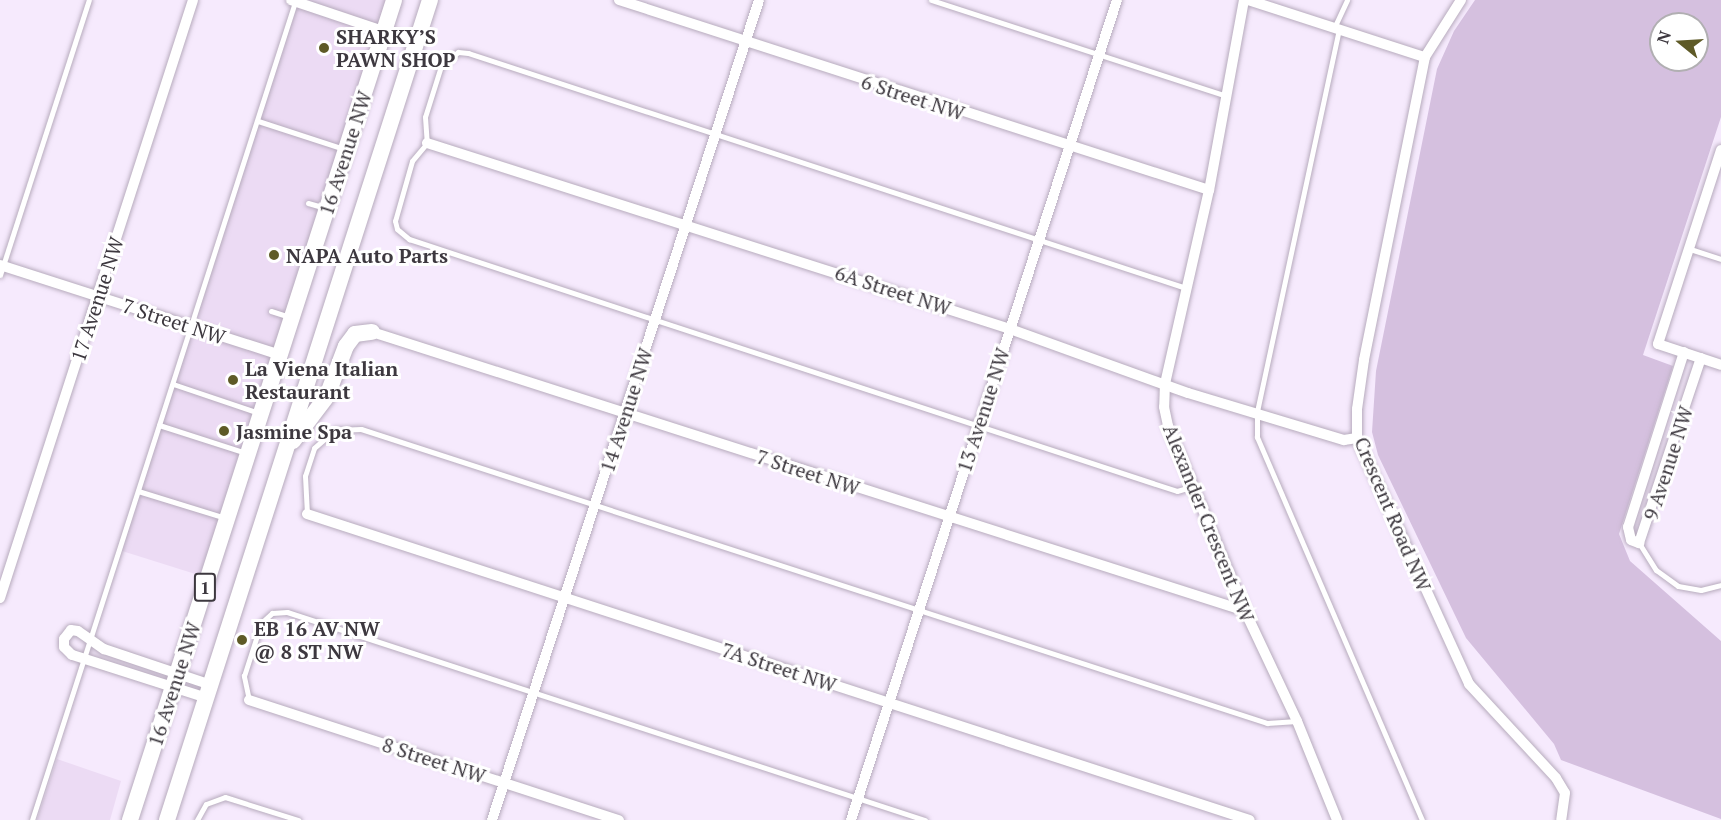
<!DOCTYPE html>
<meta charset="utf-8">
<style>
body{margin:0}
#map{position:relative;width:1721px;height:820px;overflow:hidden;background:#f6eafd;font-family:"PT Serif",serif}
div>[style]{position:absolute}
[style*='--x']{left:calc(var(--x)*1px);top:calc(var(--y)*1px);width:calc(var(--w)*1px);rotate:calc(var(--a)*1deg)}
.built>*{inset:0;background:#ecdbf4}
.green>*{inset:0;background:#d5c0df}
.roads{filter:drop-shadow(0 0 2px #b7abbd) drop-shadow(0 0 2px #b7abbd)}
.service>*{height:5px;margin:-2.5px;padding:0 2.5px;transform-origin:2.5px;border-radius:2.5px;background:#fff}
.minor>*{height:10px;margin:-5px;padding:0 5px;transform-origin:5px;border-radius:5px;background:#fff}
.trunk>*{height:16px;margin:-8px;padding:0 8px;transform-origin:8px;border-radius:8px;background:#fff}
.dots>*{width:16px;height:16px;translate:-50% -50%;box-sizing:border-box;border:3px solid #fff;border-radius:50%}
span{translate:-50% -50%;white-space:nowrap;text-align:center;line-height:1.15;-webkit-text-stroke:6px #fff;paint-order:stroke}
.shield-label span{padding:2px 4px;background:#fff;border:2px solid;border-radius:4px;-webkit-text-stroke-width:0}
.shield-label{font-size:18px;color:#3d383f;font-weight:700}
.poi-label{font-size:20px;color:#3d383f;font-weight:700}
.left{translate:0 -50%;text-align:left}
.street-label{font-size:20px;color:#3d383f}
.north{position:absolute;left:1649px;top:12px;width:60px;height:60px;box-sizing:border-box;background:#fff;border:2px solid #b1afb2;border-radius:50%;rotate:288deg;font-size:16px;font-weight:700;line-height:24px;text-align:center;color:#3d383f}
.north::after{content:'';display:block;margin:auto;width:21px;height:27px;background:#5e5a27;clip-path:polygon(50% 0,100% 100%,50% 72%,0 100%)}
</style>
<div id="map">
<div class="built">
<i style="clip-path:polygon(296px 0,394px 0,208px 578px,119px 550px)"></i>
<i style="clip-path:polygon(57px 759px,121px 781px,110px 820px,37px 820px)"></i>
</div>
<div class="green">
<i style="clip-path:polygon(evenodd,1475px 0,1721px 0,1721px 117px,1643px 355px,1673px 366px,1619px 534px,1630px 561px,1721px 641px,1721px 819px,1561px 760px,1554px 744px,1466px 638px,1378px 455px,1372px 432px,1376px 371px,1437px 69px,1454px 31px,1475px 0,1661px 24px,1697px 24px,1697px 60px,1661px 60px,1661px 24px)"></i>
</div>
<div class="roads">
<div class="service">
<i style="--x:931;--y:0;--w:308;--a:18"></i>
<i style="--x:1334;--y:28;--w:31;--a:-65"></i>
<i style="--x:1339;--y:29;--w:393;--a:102.1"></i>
<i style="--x:1257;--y:413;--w:24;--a:90"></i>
<i style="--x:1257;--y:437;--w:417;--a:66.7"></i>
<i style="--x:258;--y:121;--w:90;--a:18"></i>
<i style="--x:308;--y:203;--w:19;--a:16"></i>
<i style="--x:1690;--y:249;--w:33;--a:18"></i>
<i style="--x:0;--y:275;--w:289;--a:-72.1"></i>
<i style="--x:1186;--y:288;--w:755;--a:-161.88"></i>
<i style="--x:468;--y:53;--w:10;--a:-174"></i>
<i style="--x:458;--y:52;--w:22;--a:141"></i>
<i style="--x:441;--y:66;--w:53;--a:107.4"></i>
<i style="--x:425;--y:117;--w:26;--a:86"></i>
<i style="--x:427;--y:143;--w:23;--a:130"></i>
<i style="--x:412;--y:161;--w:62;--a:105.8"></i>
<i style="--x:395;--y:221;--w:8;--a:76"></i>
<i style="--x:397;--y:229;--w:16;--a:40"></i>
<i style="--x:409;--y:239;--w:808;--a:18.17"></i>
<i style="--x:1177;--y:491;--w:17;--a:-17"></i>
<i style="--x:271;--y:311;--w:20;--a:18"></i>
<i style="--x:173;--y:384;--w:91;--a:18.6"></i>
<i style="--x:159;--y:425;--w:91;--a:17.8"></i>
<i style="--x:138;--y:491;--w:92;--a:17.1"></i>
<i style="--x:307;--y:514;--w:38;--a:-93"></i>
<i style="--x:305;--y:476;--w:29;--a:-72"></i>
<i style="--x:314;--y:448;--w:28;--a:-41"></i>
<i style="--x:335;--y:430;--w:26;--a:-2"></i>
<i style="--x:361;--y:429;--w:953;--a:17.98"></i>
<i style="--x:1267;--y:723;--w:30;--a:-4"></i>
<i style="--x:1639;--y:543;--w:32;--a:58"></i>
<i style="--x:1656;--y:570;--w:27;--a:36"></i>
<i style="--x:1678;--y:586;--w:23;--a:10"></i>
<i style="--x:1701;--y:590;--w:21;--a:-14"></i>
<i style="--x:249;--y:700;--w:25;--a:-102"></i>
<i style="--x:244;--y:676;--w:56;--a:-72.2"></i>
<i style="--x:261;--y:623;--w:15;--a:-42"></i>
<i style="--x:272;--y:613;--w:15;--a:-4"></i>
<i style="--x:287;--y:612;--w:671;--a:18.06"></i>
<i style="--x:32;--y:820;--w:859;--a:-72.18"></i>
<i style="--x:197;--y:820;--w:18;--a:-61"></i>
<i style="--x:206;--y:804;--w:20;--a:-20"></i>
<i style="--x:225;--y:797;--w:77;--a:17.5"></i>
</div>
<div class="minor">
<i style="--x:291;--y:0;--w:132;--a:18.6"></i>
<i style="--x:619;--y:0;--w:620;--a:17.85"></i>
<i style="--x:1244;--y:0;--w:193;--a:100.4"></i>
<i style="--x:1209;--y:190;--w:198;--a:102.8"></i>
<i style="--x:1165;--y:383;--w:24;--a:92"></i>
<i style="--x:1164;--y:407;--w:19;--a:78"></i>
<i style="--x:1168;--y:426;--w:200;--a:67.4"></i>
<i style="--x:1245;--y:611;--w:122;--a:64.7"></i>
<i style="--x:1297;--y:721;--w:107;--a:68"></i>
<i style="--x:1248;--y:0;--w:186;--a:17.9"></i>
<i style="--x:1461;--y:0;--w:67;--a:122.3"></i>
<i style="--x:1425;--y:57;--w:309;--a:101.4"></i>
<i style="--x:1364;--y:360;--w:49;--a:98.1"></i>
<i style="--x:1357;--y:409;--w:29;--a:90"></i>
<i style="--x:1357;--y:438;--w:270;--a:65.5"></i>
<i style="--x:1469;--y:684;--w:128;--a:47.2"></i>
<i style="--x:1556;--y:778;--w:17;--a:59"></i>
<i style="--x:1565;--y:793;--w:27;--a:98"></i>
<i style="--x:427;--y:143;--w:612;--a:17.69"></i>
<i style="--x:1010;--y:329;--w:189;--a:19.8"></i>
<i style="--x:1188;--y:393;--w:163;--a:16.8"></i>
<i style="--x:1344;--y:440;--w:13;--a:-9"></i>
<i style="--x:1721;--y:150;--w:204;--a:108"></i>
<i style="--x:1658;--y:344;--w:66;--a:18.4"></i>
<i style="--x:0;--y:265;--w:294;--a:17.8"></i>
<i style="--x:372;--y:332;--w:916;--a:17.72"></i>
<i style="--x:1684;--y:352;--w:184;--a:107.7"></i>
<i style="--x:1628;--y:527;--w:13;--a:77"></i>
<i style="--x:1631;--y:540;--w:9;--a:21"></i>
<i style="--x:1639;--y:543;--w:195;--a:-71.5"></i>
<i style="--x:307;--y:514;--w:991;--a:17.98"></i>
<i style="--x:0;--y:598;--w:628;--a:-72.11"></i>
<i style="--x:207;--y:698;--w:142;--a:-162.3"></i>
<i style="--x:72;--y:655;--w:11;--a:-135"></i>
<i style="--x:64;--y:647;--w:8;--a:-90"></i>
<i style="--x:64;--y:639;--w:11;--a:-52"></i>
<i style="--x:71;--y:630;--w:7;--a:8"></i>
<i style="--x:78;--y:631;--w:32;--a:35"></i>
<i style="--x:104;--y:649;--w:113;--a:18.6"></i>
<i style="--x:249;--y:700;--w:389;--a:18"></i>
<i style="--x:492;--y:820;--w:862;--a:-71.96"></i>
<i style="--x:851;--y:820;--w:862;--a:-72.03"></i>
</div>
<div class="trunk">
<i style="--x:293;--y:441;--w:56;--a:-52.9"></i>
<i style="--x:327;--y:396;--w:53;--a:-69.2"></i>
<i style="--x:346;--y:346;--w:15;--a:-53"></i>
<i style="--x:355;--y:334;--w:17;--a:-7"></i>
<i style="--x:130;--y:820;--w:861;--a:-72.15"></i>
<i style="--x:167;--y:820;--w:861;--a:-72.22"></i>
</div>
</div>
<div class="dots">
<i style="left:324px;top:48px;background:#5e5a27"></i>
<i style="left:274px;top:255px;background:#5e5a27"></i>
<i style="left:233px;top:380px;background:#5e5a27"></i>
<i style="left:224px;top:431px;background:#5e5a27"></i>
<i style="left:242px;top:640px;background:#5e5a27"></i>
</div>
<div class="shield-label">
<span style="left:205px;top:587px">1</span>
</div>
<div class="poi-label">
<span class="left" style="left:336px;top:48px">SHARKY’S<br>PAWN SHOP</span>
<span class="left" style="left:286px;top:255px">NAPA Auto Parts</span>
<span class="left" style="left:245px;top:380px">La Viena Italian<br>Restaurant</span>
<span class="left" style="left:236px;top:431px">Jasmine Spa</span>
<span class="left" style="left:254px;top:640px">EB 16 AV NW<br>@ 8 ST NW</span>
</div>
<div class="street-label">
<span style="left:913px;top:97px;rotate:18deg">6 Street NW</span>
<span style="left:345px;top:153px;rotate:-72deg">16 Avenue NW</span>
<span style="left:893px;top:290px;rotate:18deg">6A Street NW</span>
<span style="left:97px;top:299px;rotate:-72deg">17 Avenue NW</span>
<span style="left:174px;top:321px;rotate:18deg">7 Street NW</span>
<span style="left:626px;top:410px;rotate:-72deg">14 Avenue NW</span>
<span style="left:983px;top:410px;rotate:-72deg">13 Avenue NW</span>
<span style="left:1668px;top:463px;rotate:-72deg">9 Avenue NW</span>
<span style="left:808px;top:472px;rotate:18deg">7 Street NW</span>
<span style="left:1393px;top:514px;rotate:67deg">Crescent Road NW</span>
<span style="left:1209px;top:523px;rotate:68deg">Alexander Crescent NW</span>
<span style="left:779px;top:667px;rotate:18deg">7A Street NW</span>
<span style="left:174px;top:684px;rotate:-72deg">16 Avenue NW</span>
<span style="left:434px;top:760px;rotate:18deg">8 Street NW</span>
</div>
<div class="north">N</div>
</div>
